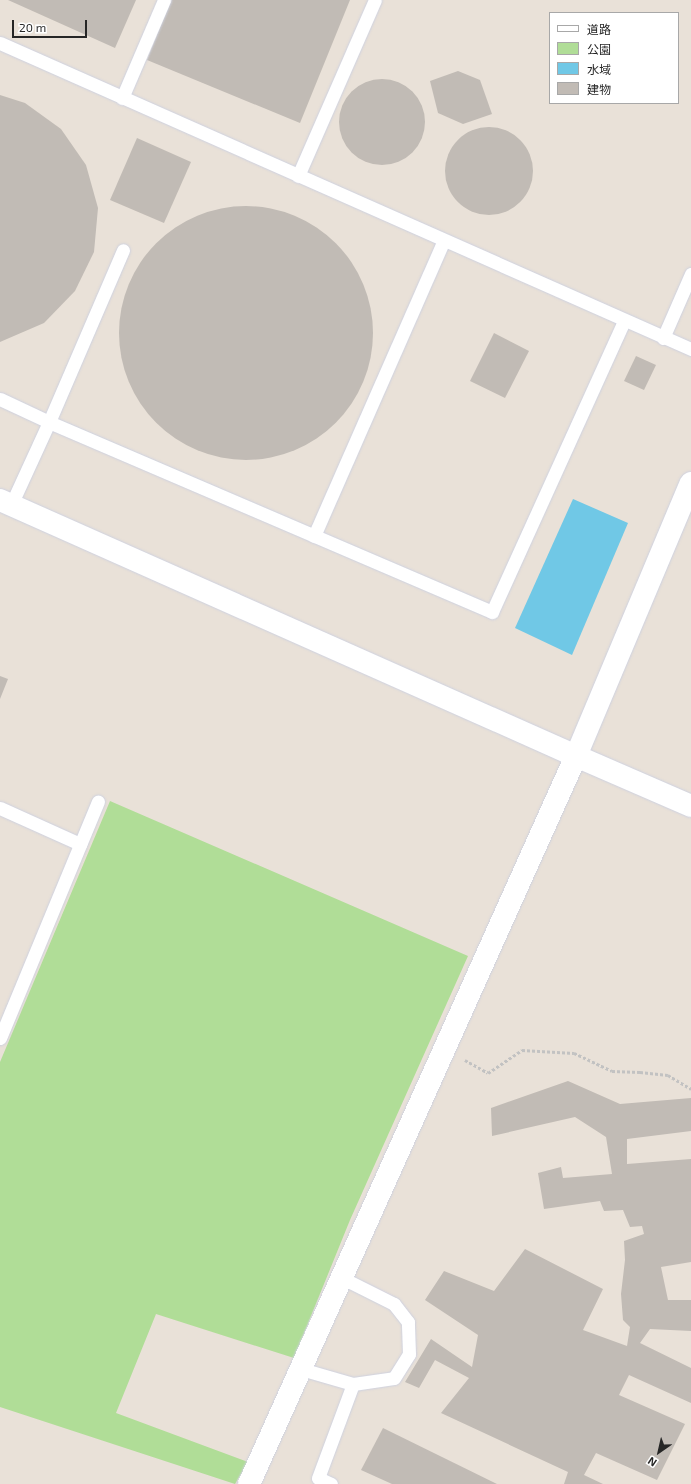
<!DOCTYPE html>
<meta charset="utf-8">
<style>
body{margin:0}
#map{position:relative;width:691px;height:1484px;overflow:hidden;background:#e9e1d8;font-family:"Exo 2","Noto Sans JP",sans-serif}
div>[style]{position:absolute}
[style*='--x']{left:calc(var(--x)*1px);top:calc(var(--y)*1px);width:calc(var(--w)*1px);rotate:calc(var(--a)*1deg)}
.green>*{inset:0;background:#b0dd97}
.water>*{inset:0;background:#70c8e6}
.building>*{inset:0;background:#c1bbb5}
.round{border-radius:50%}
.path>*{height:2.5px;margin-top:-1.25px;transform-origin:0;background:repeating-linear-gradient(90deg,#c2c2c2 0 3px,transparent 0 5px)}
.roads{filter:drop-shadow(0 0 1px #ced1df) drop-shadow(0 0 1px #ced1df)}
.lane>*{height:13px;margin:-6.5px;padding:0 6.5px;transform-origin:6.5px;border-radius:6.5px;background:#fff}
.street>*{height:22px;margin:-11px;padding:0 11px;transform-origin:11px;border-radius:11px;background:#fff}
span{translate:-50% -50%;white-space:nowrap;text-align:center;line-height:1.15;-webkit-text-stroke:3px #fff;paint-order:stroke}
.legend{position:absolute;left:549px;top:12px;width:130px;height:92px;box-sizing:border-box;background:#fff;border:1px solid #a8a8a8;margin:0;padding:5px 7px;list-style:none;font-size:12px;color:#262626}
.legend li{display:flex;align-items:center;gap:8px;height:20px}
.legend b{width:20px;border:1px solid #a8a8a8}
.north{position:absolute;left:639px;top:1432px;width:40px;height:40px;-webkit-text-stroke:3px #fff;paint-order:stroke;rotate:214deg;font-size:11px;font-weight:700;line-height:16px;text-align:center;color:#262626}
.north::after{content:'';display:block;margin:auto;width:14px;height:18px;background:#262626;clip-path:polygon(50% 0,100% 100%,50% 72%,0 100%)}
.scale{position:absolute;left:12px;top:20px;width:75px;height:18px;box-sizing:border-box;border:2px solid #262626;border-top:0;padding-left:5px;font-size:12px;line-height:14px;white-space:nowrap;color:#262626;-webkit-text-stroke:3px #fff;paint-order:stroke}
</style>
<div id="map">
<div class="green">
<i style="clip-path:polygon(110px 801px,468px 956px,350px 1220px,294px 1358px,156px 1314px,116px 1413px,248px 1462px,235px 1484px,0 1407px,0 1062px)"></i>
</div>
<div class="water">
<i style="clip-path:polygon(573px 499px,628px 523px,572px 655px,515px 628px)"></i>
</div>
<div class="building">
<i style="clip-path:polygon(8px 0,136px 0,115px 48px)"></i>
<i style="clip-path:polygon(171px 0,350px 0,300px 123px,147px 60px)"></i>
<i style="clip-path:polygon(458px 71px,480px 80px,492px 114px,463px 124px,438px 113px,430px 81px)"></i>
<i class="round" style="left:339px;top:79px;width:86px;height:86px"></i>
<i style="clip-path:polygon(0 95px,25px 103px,61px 129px,86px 165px,98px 208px,94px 252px,75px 291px,44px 323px,0 342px)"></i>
<i class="round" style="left:445px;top:127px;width:88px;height:88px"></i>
<i style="clip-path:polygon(137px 138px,191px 162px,164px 223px,110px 200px)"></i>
<i class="round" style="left:119px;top:206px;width:254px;height:254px"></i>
<i style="clip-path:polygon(494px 333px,529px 351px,505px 398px,470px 381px)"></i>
<i style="clip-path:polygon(636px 356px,656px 365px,644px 390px,624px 381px)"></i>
<i style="clip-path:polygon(0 676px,8px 679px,0 699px)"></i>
<i style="clip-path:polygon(568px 1081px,620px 1104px,691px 1098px,691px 1131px,627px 1139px,627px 1164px,691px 1159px,691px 1262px,661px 1267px,668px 1300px,691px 1300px,691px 1331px,650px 1329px,640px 1343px,691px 1368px,691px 1403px,629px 1375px,619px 1395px,685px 1424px,657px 1480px,596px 1453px,584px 1475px,603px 1484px,564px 1484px,568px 1472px,441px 1413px,469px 1378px,435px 1360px,419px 1388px,405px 1382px,431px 1339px,472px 1367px,478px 1335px,425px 1300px,444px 1271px,494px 1291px,525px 1249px,603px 1289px,583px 1330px,627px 1346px,630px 1327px,623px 1320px,621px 1294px,625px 1260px,624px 1241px,644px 1234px,642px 1226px,630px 1227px,623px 1210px,604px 1211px,600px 1201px,544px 1209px,538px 1173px,561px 1167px,563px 1178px,612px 1174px,606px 1137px,575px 1117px,492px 1136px,491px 1108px)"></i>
<i style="clip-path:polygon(383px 1428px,497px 1484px,392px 1484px,361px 1470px)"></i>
</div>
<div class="path">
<i style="--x:465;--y:1060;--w:26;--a:29"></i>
<i style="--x:488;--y:1073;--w:41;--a:-34.1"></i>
<i style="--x:522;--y:1050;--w:52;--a:3.3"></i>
<i style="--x:574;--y:1053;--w:42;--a:25.3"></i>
<i style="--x:612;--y:1071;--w:28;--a:2"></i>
<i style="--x:640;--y:1072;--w:28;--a:6"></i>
<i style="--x:668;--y:1075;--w:27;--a:31"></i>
</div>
<div class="roads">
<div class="lane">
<i style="--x:0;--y:43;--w:756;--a:23.89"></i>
<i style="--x:122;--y:98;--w:107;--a:-66.8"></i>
<i style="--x:298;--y:176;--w:192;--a:-66.4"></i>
<i style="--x:663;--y:338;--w:70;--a:-66.4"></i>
<i style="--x:0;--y:399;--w:54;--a:25.1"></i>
<i style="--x:49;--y:422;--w:187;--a:-66.7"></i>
<i style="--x:11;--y:505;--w:91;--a:-65.4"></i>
<i style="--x:49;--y:422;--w:482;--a:23.2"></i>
<i style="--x:492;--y:612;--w:320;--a:-65.6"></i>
<i style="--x:314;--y:536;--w:323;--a:-66.3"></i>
<i style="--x:0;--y:808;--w:88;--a:24.2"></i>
<i style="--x:0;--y:1038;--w:256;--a:-67.5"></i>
<i style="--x:301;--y:1369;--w:54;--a:16.1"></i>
<i style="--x:353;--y:1384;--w:41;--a:-8.3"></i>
<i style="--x:394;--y:1378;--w:28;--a:-58"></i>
<i style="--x:409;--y:1354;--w:32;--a:-92"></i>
<i style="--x:408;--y:1322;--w:23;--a:-128"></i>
<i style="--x:394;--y:1304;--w:58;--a:-153.4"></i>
<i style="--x:331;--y:1484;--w:14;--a:-155"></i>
<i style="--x:318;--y:1478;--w:100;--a:-69.6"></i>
</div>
<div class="street">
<i style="--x:0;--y:500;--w:630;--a:23.96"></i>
<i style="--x:576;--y:756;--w:296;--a:-67.2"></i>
<i style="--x:249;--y:1484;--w:798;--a:-65.81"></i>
<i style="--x:576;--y:756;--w:125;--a:23.5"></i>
</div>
</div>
<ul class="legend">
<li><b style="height:5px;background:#fff"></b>道路</li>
<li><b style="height:11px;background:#b0dd97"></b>公園</li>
<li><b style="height:11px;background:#70c8e6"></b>水域</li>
<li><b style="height:11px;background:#c1bbb5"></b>建物</li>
</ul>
<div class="north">N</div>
<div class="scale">20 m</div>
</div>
